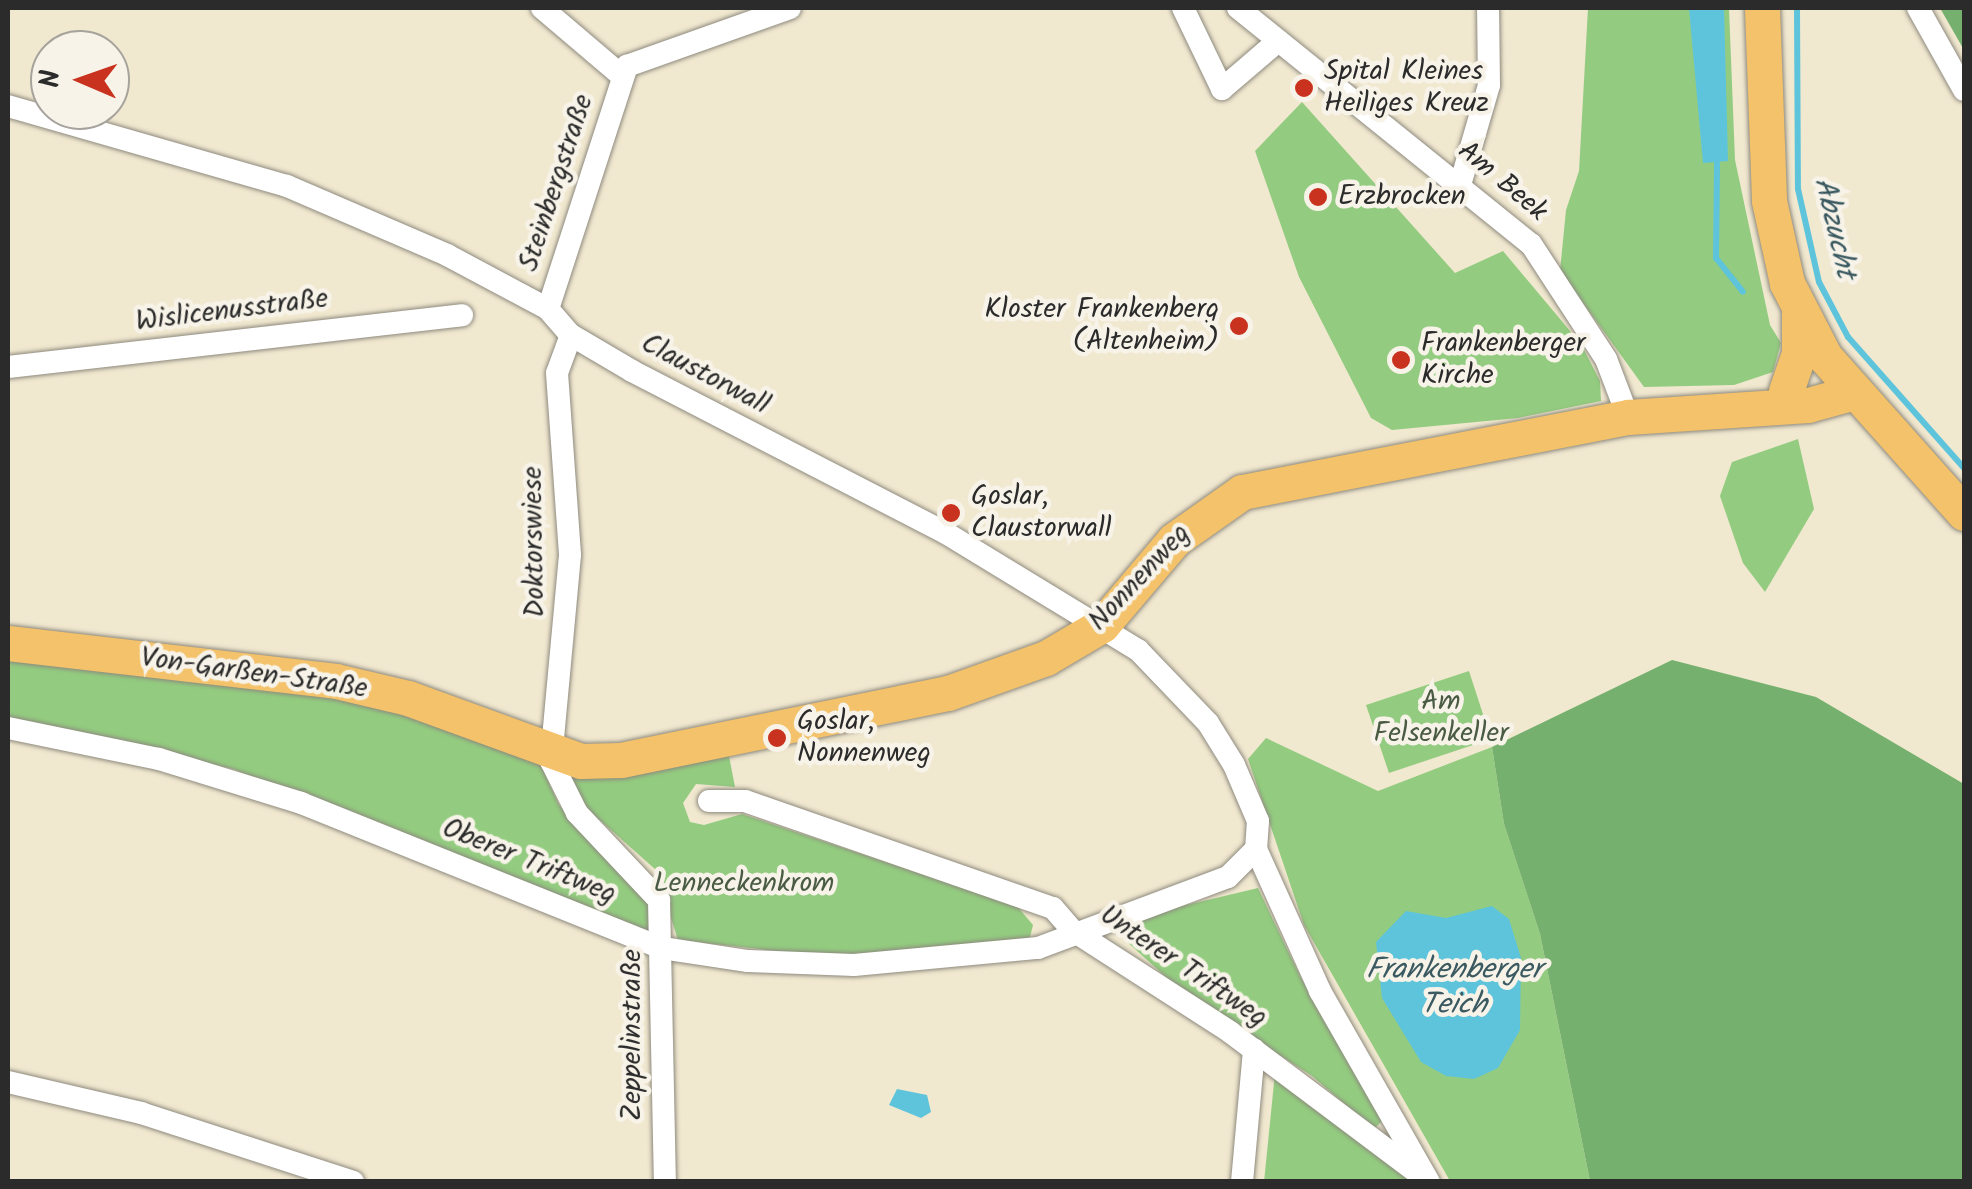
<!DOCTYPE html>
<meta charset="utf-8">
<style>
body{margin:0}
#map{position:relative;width:1972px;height:1189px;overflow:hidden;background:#f1e8d0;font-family:Kalam,sans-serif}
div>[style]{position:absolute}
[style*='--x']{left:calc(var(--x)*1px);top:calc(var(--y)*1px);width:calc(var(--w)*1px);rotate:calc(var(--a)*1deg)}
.green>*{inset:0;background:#93cc80}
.forest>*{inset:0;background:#76b06e}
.water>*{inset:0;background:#5ec4db}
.stream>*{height:6px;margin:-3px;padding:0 3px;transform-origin:3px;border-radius:3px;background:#5ec4db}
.roads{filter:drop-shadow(0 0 2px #8e8a7e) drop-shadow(0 0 2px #8e8a7e)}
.street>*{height:22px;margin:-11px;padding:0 11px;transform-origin:11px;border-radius:11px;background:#fff}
.primary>*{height:35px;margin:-17.5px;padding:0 17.5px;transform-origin:17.5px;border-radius:17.5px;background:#f4c26a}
.dots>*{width:28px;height:28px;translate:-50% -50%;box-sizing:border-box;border:5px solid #f7f3e8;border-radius:50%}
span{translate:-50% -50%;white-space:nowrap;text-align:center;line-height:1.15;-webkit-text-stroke:9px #f7f3e8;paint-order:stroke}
.poi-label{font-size:28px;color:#2b2b2b}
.left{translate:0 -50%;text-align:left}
.right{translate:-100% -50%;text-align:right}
.street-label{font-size:28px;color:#2b2b2b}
.park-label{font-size:28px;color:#4a5b44}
.water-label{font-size:30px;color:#3a5960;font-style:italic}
.frame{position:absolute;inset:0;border:10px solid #2b2b2b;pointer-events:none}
.north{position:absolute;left:30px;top:30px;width:100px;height:100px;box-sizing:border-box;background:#f7f3e8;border:2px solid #a5a39c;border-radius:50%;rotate:272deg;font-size:28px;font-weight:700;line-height:40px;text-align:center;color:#2b2b2b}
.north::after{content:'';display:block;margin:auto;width:35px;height:45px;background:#c8321e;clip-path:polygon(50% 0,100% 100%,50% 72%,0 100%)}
</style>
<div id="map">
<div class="green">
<i style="clip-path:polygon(1588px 8px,1729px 8px,1735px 160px,1770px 325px,1781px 343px,1773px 372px,1734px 385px,1644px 387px,1560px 271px,1566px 210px,1579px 171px)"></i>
<i style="clip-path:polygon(1302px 102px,1455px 273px,1503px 251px,1581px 344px,1600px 381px,1601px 401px,1518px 418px,1392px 430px,1371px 418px,1299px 277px,1255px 151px)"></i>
<i style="clip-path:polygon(1798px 439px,1814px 509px,1765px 592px,1743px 563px,1720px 496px,1732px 462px)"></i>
<i style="clip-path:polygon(8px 658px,334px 698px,429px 720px,539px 761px,559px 805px,654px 905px,648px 935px,233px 769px,8px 718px)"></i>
<i style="clip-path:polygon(1469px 671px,1491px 739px,1389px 773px,1366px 705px)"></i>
<i style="clip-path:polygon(1266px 738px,1378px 791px,1492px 747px,1504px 824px,1540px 934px,1590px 1181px,1450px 1181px,1304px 925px,1248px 759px)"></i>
<i style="clip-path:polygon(729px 756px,735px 787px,696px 784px,683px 803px,690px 822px,704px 825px,742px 814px,1017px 906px,1033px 925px,1030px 937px,1018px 944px,839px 958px,678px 940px,656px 870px,584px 806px,563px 772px)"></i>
<i style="clip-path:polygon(1258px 888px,1300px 976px,1384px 1119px,1374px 1129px,1312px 1076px,1186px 995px,1126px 941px,1130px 923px,1140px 916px)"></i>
<i style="clip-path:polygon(1275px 1073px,1415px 1182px,1264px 1182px)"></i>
</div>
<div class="forest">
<i style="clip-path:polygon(1940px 8px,1964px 8px,1964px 50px)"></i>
<i style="clip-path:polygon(1672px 660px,1816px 697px,1964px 784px,1964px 1181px,1590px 1181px,1540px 934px,1504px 824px,1492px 747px)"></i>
</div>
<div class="water">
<i style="clip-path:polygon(1689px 8px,1724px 8px,1728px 161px,1703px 163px)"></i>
<i style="clip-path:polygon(1492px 906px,1509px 919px,1521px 958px,1520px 1030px,1498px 1068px,1474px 1079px,1446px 1076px,1421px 1062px,1382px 998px,1376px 942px,1406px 911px,1446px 918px)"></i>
<i style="clip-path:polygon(897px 1089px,927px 1095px,931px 1112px,921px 1118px,889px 1105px)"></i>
</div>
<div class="stream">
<i style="--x:1797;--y:8;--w:181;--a:89.7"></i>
<i style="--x:1798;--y:189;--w:95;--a:77.3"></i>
<i style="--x:1819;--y:282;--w:62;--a:62.2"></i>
<i style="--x:1848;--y:337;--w:175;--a:48.5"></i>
<i style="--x:1717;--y:163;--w:95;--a:90.6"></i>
<i style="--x:1716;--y:258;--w:43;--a:51.5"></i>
</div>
<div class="roads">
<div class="street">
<i style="--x:542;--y:8;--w:105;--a:40.4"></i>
<i style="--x:1183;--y:8;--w:90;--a:64.3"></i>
<i style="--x:1222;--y:89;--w:74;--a:-40.6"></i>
<i style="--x:1238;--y:8;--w:376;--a:38.9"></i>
<i style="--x:1531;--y:244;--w:137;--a:56.9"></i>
<i style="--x:1606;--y:359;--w:62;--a:69.2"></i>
<i style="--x:1918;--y:8;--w:94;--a:60.7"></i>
<i style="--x:8;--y:106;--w:290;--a:16"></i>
<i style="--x:287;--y:186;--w:174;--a:23.3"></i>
<i style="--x:447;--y:255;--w:115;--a:28.1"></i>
<i style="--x:548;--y:309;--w:35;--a:49"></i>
<i style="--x:571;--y:335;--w:71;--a:30.5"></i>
<i style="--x:632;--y:371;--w:353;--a:27.3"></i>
<i style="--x:946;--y:533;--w:225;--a:31.4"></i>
<i style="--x:1138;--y:650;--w:101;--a:46.2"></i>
<i style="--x:1208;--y:723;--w:49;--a:58.2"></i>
<i style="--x:1234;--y:765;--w:61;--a:66.8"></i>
<i style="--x:1258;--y:821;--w:28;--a:94"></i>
<i style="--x:1256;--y:849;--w:156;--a:65.7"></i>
<i style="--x:1320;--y:991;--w:220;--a:60.3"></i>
<i style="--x:1460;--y:185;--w:104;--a:-73.8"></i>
<i style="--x:1489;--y:85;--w:77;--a:-90.7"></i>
<i style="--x:548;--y:309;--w:256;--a:-72"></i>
<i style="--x:627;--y:66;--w:173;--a:-19.6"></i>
<i style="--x:571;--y:335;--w:40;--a:110.2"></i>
<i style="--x:557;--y:373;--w:182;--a:85.9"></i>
<i style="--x:570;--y:555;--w:207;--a:95.3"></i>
<i style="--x:551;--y:761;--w:58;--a:63.4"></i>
<i style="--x:577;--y:813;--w:120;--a:46.7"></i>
<i style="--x:659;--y:900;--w:282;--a:88.8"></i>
<i style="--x:8;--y:367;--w:457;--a:-6.5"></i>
<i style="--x:8;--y:728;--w:154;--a:11.6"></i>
<i style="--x:159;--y:759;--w:149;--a:17.2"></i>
<i style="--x:301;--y:803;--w:389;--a:21.9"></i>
<i style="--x:662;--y:948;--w:87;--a:8.6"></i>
<i style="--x:748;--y:961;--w:106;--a:2.2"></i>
<i style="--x:854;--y:965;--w:185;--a:-5.3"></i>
<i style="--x:1038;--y:948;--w:203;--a:-20.5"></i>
<i style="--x:1228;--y:877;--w:40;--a:-45"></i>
<i style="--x:709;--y:801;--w:36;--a:0"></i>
<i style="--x:745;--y:801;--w:326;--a:19.2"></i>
<i style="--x:1053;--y:908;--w:29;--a:49"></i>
<i style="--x:1072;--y:930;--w:188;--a:32.8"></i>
<i style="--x:1230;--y:1032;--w:235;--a:36.9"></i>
<i style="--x:8;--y:1082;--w:137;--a:13.1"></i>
<i style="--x:141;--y:1113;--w:223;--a:18"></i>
<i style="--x:1242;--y:1182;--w:133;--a:-84.8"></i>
</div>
<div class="primary">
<i style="--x:1762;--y:8;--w:193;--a:87.9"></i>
<i style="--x:1769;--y:201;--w:84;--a:77.6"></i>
<i style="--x:1787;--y:283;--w:83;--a:62.8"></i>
<i style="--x:1825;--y:357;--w:209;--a:48.3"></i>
<i style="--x:1786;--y:391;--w:39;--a:-71"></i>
<i style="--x:1799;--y:354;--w:41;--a:-90"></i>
<i style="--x:8;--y:643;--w:330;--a:6.6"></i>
<i style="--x:336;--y:681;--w:74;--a:13.3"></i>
<i style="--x:408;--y:698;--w:184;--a:20"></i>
<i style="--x:581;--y:761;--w:40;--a:-1.4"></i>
<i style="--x:621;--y:760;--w:334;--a:-11.6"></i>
<i style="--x:948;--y:693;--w:104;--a:-19.7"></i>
<i style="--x:1046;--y:658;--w:65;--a:-30.5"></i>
<i style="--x:1102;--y:625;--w:111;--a:-49.7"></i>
<i style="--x:1174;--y:540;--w:83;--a:-35.2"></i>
<i style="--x:1242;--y:492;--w:393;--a:-11"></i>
<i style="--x:1628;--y:417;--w:180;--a:-3.8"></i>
<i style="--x:1808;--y:405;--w:49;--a:-15.5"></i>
</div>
</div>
<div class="dots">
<i style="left:1304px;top:88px;background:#c8321e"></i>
<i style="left:1318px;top:197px;background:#c8321e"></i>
<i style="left:1239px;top:326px;background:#c8321e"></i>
<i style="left:1401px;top:360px;background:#c8321e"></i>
<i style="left:951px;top:513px;background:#c8321e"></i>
<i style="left:777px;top:738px;background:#c8321e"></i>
</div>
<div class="poi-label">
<span class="left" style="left:1324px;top:88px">Spital Kleines<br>Heiliges Kreuz</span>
<span class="left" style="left:1338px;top:197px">Erzbrocken</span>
<span class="right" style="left:1219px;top:326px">Kloster Frankenberg<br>(Altenheim)</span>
<span class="left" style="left:1421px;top:360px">Frankenberger<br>Kirche</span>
<span class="left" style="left:971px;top:513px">Goslar,<br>Claustorwall</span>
<span class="left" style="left:797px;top:738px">Goslar,<br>Nonnenweg</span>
</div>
<div class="street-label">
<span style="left:1502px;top:182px;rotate:40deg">Am Beek</span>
<span style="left:557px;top:183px;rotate:-72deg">Steinbergstraße</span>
<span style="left:232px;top:311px;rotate:-7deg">Wislicenusstraße</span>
<span style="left:705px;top:375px;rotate:28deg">Claustorwall</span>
<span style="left:535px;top:542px;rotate:-91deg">Doktorswiese</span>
<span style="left:1140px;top:578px;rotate:-47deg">Nonnenweg</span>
<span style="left:254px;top:674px;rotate:8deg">Von-Garßen-Straße</span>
<span style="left:529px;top:862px;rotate:22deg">Oberer Triftweg</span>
<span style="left:1183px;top:967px;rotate:34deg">Unterer Triftweg</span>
<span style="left:633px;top:1035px;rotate:-90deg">Zeppelinstraße</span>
</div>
<div class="park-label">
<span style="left:1441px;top:718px">Am<br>Felsenkeller</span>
<span style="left:744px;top:884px">Lenneckenkrom</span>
</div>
<div class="water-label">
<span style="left:1834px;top:228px;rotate:77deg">Abzucht</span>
<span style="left:1454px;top:987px">Frankenberger<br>Teich</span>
</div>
<div class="frame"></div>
<div class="north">N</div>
</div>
